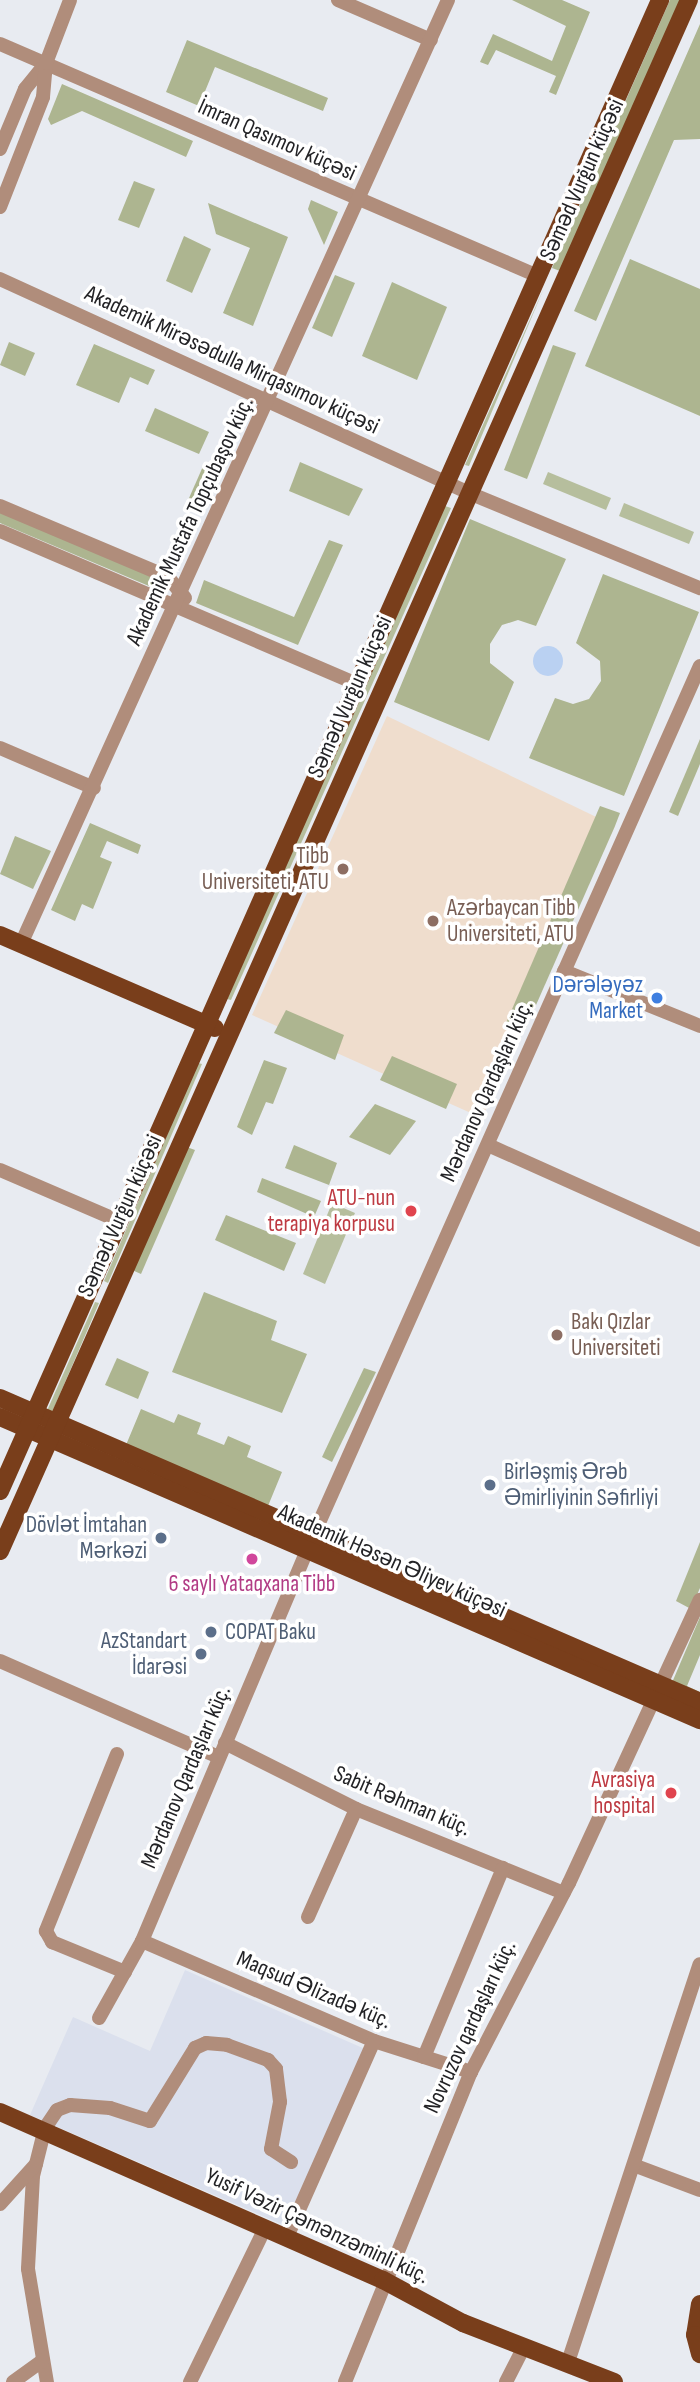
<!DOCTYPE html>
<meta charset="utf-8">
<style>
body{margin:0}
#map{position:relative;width:700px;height:2382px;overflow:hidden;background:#e8ebf1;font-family:"Sofia Sans Condensed",sans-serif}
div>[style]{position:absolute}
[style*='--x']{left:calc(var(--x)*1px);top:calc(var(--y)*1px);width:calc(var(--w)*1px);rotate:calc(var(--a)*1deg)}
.built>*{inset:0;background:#dbe0ed}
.education>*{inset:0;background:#efddcd}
.green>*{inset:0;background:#b6be9d}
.forest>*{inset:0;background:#adb590}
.water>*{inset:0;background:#bad1f2}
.round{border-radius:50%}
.minor>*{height:14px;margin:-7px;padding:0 7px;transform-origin:7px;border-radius:7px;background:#b08d7b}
.major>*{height:18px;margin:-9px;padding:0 9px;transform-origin:9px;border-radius:9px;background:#793e1b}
.dots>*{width:19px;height:19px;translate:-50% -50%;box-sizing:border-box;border:4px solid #fff;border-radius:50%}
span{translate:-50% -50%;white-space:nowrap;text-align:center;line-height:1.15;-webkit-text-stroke:7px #fff;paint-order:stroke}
.street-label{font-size:23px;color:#232326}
.education-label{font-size:23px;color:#785e54}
.right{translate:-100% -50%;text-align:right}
.left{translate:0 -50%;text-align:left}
.shop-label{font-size:23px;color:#366cbe}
.health-label{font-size:23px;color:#be3a42}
.service-label{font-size:23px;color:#4e5e75}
.hotel-label{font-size:23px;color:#b23c85}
</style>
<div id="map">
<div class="built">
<i style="clip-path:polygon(185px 1970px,365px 2049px,288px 2227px,30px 2115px,73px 2017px,150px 2051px)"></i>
</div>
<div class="education">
<i style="clip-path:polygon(387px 716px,615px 826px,482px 1118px,252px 1015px)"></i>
</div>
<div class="green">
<i style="clip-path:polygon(544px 288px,469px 466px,465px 465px)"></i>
<i style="clip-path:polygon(548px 472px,611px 498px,606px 510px,543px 484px)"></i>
<i style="clip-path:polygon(624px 503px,694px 532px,689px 544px,619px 516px)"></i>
<i style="clip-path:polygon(445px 506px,451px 508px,231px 1000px,227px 999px)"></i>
<i style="clip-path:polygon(198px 1063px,202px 1064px,108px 1283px,104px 1281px)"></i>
<i style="clip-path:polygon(332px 1203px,355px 1213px,325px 1284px,303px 1274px)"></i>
<i style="clip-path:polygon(95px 1302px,99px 1303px,51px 1415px,46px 1413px)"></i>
</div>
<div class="forest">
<i style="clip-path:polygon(512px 0,562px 0,590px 12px,556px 95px,549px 92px,556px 76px,496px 50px,488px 65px,480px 62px,493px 34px,552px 61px,566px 26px)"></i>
<i style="clip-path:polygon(670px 0,680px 0,560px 271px,552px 268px)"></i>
<i style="clip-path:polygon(700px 24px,700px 139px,674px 140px,596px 321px,574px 311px)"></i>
<i style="clip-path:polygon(187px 40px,328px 98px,323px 111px,215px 67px,199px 106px,166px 92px)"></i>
<i style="clip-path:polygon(62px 84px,193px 141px,186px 157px,82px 111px,51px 125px,48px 119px)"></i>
<i style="clip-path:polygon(134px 181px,155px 189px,139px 228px,118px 220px)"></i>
<i style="clip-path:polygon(311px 200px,338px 212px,324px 245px,308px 209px)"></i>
<i style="clip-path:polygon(208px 203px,288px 237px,253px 326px,223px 313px,250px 248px,216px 234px)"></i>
<i style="clip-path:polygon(184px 236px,211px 249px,192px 293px,166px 281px)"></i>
<i style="clip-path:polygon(630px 259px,700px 289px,700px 416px,585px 366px)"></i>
<i style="clip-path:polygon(335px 275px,355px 283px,332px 337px,312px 328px)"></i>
<i style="clip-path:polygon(392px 282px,447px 307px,417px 380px,362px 356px)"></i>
<i style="clip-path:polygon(9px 342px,35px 353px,25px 376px,0 365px)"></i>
<i style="clip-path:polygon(94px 344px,155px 370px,148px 385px,130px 377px,119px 403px,76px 385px)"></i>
<i style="clip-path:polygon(553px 345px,576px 353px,527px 479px,504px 470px)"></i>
<i style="clip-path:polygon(155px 408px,209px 432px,199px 454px,145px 431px)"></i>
<i style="clip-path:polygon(300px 462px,363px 489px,349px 516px,289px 491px)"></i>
<i style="clip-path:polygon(204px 464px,220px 471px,203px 512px,186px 505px)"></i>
<i style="clip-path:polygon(0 512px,166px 583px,163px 592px,0 523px)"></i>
<i style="clip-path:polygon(470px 519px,566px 559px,536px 626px,518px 620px,502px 625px,490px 644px,490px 663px,514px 682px,489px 741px,394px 702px)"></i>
<i style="clip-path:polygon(329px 540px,343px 545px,298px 645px,196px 603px,204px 580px,294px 617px)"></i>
<i style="clip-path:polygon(603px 574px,699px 612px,624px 796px,529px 758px,555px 698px,573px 704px,589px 699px,601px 681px,600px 661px,576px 643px)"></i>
<i style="clip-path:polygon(700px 739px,700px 764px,678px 816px,669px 812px)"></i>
<i style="clip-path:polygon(600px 806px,620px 813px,615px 826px,525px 1030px,506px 1023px)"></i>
<i style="clip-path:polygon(90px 823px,141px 845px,138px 854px,107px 841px,100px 857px,112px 862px,93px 909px,82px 904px,75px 921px,51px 910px)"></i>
<i style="clip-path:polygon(15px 836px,51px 851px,33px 889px,0 874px)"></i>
<i style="clip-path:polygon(286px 1010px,344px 1035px,335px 1060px,274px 1033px)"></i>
<i style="clip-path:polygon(392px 1056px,457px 1084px,446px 1109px,380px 1080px)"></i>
<i style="clip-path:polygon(264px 1060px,287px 1068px,273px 1104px,266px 1102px,252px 1135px,237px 1127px)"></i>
<i style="clip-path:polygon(375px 1104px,416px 1121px,390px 1155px,349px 1137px)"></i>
<i style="clip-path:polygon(294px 1145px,337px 1163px,329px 1185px,285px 1168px)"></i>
<i style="clip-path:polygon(184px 1146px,195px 1150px,141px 1274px,132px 1270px)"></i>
<i style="clip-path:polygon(262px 1178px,321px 1201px,314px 1217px,257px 1192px)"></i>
<i style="clip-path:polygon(226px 1215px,296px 1243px,284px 1271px,215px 1240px)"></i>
<i style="clip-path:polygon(204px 1292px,277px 1321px,271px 1340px,307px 1354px,282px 1413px,172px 1372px)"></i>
<i style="clip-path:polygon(117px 1358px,149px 1372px,138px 1399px,105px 1385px)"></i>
<i style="clip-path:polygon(364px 1368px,376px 1372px,332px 1462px,322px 1457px)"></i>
<i style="clip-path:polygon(141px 1409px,174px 1423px,178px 1414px,201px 1423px,197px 1434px,224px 1445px,228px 1436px,251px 1446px,247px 1457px,282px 1472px,268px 1506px,126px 1445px)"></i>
<i style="clip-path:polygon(700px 1542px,700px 1588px,691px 1609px,676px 1601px)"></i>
<i style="clip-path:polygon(700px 1617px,700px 1655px,687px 1686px,700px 1692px,700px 1697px,671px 1685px)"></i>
</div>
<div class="water">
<i class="round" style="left:533px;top:646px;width:30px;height:30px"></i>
</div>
<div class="minor">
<i style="--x:338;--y:0;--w:101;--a:23.3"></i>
<i style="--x:0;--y:44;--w:586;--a:23.33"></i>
<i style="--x:0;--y:149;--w:65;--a:-67.4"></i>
<i style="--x:25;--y:89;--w:32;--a:-51"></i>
<i style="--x:0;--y:207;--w:118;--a:-68.6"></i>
<i style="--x:43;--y:97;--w:34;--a:-85"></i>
<i style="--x:46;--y:63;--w:67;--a:-69.1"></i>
<i style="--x:0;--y:279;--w:516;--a:24.53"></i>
<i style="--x:469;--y:493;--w:250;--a:22.4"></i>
<i style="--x:0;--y:506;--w:182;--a:22.9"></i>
<i style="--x:168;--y:577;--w:27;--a:51"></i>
<i style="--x:0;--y:531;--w:388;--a:23.2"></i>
<i style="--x:0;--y:748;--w:102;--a:23.1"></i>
<i style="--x:21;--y:944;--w:1036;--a:-65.66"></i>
<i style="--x:564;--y:971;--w:147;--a:22"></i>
<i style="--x:488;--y:1145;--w:232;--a:24.1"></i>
<i style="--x:0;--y:1170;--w:129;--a:23.2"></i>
<i style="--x:314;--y:1534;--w:950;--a:-66.03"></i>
<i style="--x:0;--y:1661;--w:239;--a:23.7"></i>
<i style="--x:225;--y:1743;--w:147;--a:26.7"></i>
<i style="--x:356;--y:1809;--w:224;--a:22"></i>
<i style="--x:117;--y:1754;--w:191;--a:111.9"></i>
<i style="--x:46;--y:1931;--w:13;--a:61"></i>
<i style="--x:52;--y:1942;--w:79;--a:22.3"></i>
<i style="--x:308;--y:1917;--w:118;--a:-66"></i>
<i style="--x:142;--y:1941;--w:253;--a:23.3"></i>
<i style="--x:374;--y:2041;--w:102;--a:17.7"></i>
<i style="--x:99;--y:2018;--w:88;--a:-60.8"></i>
<i style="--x:142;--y:1941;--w:424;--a:-67.1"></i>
<i style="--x:424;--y:2057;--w:205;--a:-67.3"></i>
<i style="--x:43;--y:2131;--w:25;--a:-56"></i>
<i style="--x:57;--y:2110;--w:14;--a:-21"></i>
<i style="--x:70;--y:2105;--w:40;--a:4.3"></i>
<i style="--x:110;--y:2108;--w:42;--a:18"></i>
<i style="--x:150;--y:2121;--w:86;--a:-58.3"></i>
<i style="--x:195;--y:2048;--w:12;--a:-24"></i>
<i style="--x:206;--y:2043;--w:21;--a:5"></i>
<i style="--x:227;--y:2045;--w:44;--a:20.1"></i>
<i style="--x:268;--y:2060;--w:12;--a:48"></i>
<i style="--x:276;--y:2069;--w:33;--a:83"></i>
<i style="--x:280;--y:2102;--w:48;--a:100.8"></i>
<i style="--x:271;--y:2149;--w:24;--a:33"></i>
<i style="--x:44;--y:2132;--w:45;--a:104"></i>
<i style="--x:33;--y:2176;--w:93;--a:93.1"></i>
<i style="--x:28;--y:2269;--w:115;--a:80.5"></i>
<i style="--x:636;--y:2166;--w:68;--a:20.6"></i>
<i style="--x:0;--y:2204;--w:54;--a:-48"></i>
<i style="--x:287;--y:2237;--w:214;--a:-66.1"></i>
<i style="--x:568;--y:2362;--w:419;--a:-71.7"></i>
<i style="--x:13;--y:2382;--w:36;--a:-36"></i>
<i style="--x:190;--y:2382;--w:171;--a:-64"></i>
<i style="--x:345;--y:2382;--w:335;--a:-67.9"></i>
<i style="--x:471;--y:2072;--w:213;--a:-62.6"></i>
<i style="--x:569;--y:1883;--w:312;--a:-65.2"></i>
<i style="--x:506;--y:2382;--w:39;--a:-63"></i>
</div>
<div class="major">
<i style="--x:0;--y:935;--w:234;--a:23.4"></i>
<i style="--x:0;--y:1398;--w:763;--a:23.47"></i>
<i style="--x:0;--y:1417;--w:763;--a:23.41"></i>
<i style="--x:0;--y:1491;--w:1631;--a:-66.12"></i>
<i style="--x:0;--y:1551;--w:1697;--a:-66.05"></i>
<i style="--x:0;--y:2112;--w:418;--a:23.7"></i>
<i style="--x:383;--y:2280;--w:91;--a:28.3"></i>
<i style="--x:463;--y:2323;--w:162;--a:21.3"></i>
<i style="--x:700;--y:2304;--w:31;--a:99"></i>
<i style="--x:695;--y:2335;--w:20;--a:75"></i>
</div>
<div class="dots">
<i style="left:343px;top:869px;background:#8d6e63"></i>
<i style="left:433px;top:921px;background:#8d6e63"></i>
<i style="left:657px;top:998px;background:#3f7fe0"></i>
<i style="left:411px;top:1211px;background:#e0444e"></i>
<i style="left:557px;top:1335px;background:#8d6e63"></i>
<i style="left:490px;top:1485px;background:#5c6f8a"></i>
<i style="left:161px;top:1538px;background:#5c6f8a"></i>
<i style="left:252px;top:1559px;background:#d1479c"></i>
<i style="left:211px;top:1632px;background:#5c6f8a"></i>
<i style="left:201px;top:1654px;background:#5c6f8a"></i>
<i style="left:671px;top:1793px;background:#e0444e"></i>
</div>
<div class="street-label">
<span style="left:277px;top:140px;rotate:24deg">İmran Qasımov küçəsi</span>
<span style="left:582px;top:180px;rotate:-66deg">Səməd Vurğun küçəsi</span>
<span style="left:232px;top:360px;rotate:25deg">Akademik Mirəsədulla Mirqasımov küçəsi</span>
<span style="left:190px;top:521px;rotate:-65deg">Akademik Mustafa Topçubaşov küç.</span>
<span style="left:350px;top:697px;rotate:-66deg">Səməd Vurğun küçəsi</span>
<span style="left:487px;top:1091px;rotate:-66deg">Mərdanov Qardaşları küç.</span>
<span style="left:120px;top:1216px;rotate:-66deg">Səməd Vurğun küçəsi</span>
<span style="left:392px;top:1561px;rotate:24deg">Akademik Həsən Əliyev küçəsi</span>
<span style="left:186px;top:1777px;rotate:-67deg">Mərdanov Qardaşları küç.</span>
<span style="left:402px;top:1801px;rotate:23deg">Sabit Rəhman küç.</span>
<span style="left:314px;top:1990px;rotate:23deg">Maqsud Əlizadə küç.</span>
<span style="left:470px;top:2027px;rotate:-65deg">Novruzov qardaşları küç.</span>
<span style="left:317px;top:2226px;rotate:25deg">Yusif Vəzir Çəmənzəminli küç.</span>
</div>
<div class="education-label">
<span class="right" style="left:329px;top:869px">Tibb<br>Universiteti, ATU</span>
<span class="left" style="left:447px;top:921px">Azərbaycan Tibb<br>Universiteti, ATU</span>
<span class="left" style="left:571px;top:1335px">Bakı Qızlar<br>Universiteti</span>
</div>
<div class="shop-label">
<span class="right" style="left:643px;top:998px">Dərələyəz<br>Market</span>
</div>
<div class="health-label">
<span class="right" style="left:395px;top:1211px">ATU-nun<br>terapiya korpusu</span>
<span class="right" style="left:655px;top:1793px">Avrasiya<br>hospital</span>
</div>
<div class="service-label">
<span class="left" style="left:504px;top:1485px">Birləşmiş Ərəb<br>Əmirliyinin Səfirliyi</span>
<span class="right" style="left:147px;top:1538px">Dövlət İmtahan<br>Mərkəzi</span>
<span class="left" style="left:225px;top:1632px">COPAT Baku</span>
<span class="right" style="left:187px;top:1654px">AzStandart<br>İdarəsi</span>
</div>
<div class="hotel-label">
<span style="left:252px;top:1584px">6 saylı Yataqxana Tibb</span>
</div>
</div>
